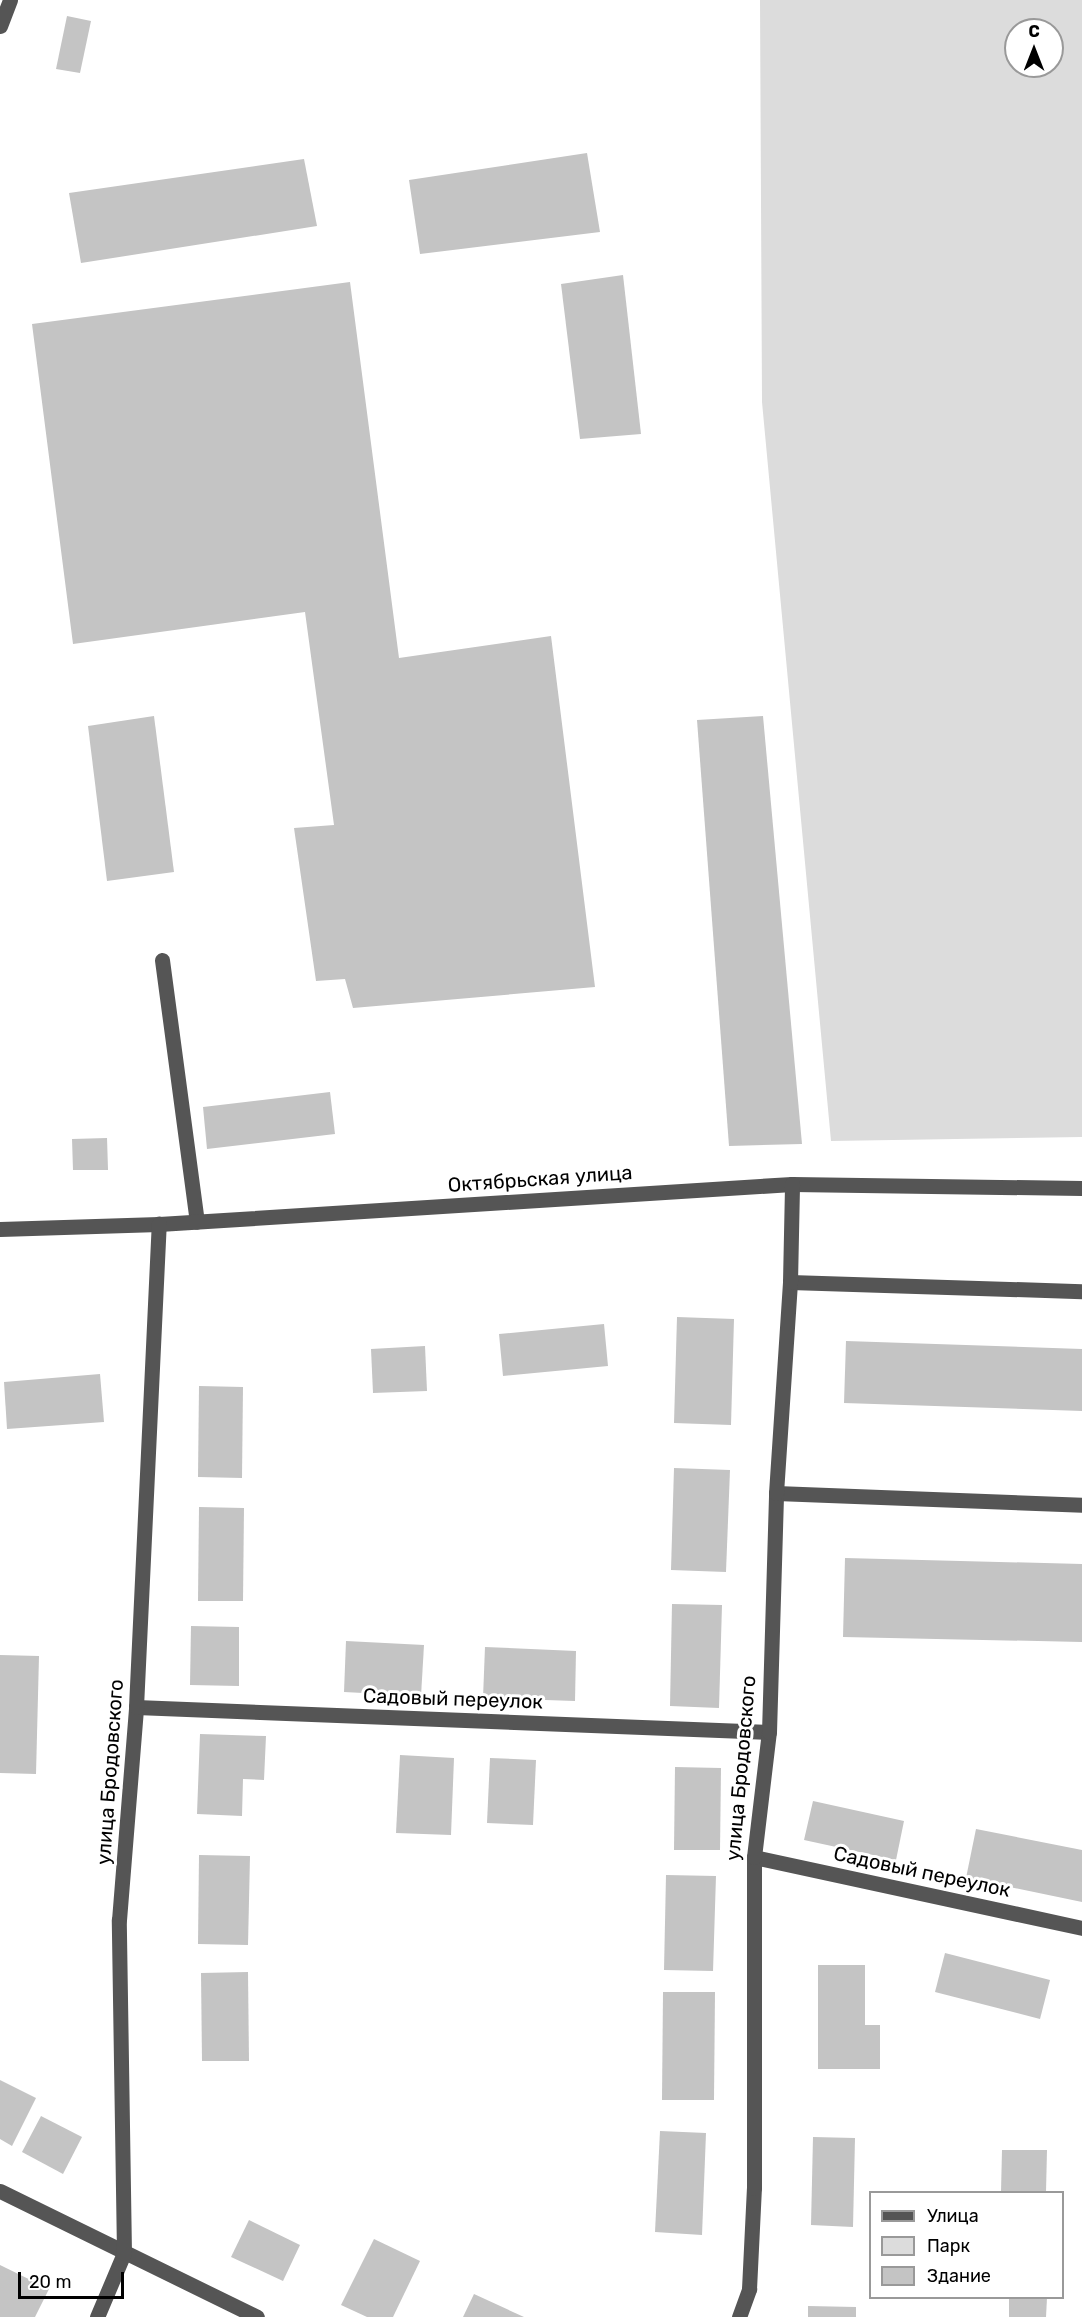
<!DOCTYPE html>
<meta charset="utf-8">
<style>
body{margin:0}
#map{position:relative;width:1082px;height:2317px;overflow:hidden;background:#fff;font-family:Rubik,sans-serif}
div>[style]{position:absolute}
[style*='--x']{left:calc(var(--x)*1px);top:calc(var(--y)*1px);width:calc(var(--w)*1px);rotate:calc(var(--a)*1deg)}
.green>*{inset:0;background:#dcdcdc}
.building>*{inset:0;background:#c4c4c4}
.minor>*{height:15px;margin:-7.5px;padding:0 7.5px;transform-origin:7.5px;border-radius:7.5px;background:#555}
span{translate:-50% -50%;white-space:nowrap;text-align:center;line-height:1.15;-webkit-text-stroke:6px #fff;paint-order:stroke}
.street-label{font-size:20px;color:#000}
.legend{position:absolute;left:869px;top:2191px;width:195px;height:108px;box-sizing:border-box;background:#fff;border:2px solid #999;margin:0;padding:8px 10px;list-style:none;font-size:18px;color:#000}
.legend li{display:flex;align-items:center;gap:12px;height:30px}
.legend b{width:30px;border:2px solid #999}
.north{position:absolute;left:1004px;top:18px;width:60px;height:60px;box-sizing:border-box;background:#fff;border:2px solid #999;border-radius:50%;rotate:0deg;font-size:16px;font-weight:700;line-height:24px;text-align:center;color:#000}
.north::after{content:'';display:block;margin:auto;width:21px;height:27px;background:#000;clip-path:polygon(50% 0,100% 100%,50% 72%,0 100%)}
.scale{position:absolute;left:18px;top:2272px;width:106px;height:27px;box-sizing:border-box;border:3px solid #000;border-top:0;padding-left:8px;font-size:18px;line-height:21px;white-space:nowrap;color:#000;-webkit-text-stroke:4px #fff;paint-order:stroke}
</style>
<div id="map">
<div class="green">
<i style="clip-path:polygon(evenodd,760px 0,1082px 0,1082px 1137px,831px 1141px,762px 402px,760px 0,1016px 30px,1052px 30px,1052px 66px,1016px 66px,1016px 30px)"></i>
</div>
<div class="building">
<i style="clip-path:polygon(67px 16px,91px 21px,80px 73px,56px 69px)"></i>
<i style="clip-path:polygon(587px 153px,600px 232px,420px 254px,409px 180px)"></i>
<i style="clip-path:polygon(304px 159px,317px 226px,81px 263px,69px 193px)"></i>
<i style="clip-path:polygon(623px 275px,641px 434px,580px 439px,561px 284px)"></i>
<i style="clip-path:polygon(350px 282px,399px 658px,551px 636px,595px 987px,353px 1008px,345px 979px,316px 981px,294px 828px,334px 825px,305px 612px,73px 644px,32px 324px)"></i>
<i style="clip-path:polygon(154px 716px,174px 872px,107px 881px,88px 726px)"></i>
<i style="clip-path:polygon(763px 716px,802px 1144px,729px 1146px,697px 720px)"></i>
<i style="clip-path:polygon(330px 1092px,335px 1134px,207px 1149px,203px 1107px)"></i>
<i style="clip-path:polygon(107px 1138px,108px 1170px,73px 1170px,72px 1139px)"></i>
<i style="clip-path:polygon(677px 1317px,734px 1319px,731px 1425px,674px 1423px)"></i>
<i style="clip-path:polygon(604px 1324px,608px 1366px,503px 1376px,499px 1334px)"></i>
<i style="clip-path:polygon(846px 1341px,1082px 1349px,1082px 1411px,844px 1403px)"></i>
<i style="clip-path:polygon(425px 1346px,427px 1391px,373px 1393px,371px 1349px)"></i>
<i style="clip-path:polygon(100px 1374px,104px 1422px,7px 1429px,4px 1382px)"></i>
<i style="clip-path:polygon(199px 1386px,243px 1387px,242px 1478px,198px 1477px)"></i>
<i style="clip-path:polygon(674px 1468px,730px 1470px,726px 1572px,671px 1570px)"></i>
<i style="clip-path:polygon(199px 1507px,244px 1508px,243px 1601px,198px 1601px)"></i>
<i style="clip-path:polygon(845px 1558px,1082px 1564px,1082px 1642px,843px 1637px)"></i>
<i style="clip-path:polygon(672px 1604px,722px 1605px,719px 1708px,670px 1706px)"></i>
<i style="clip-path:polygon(191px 1626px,239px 1627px,239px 1686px,190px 1685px)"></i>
<i style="clip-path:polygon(346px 1641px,424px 1645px,421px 1696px,344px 1692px)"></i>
<i style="clip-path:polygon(485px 1647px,576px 1651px,575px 1701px,483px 1698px)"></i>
<i style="clip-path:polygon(0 1655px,39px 1656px,36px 1774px,0 1773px)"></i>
<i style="clip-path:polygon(200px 1734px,266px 1736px,264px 1780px,243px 1779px,242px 1816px,197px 1814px)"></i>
<i style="clip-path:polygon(400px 1755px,454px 1758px,451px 1835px,396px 1833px)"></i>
<i style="clip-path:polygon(490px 1758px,536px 1760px,533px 1825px,487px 1823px)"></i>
<i style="clip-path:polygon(675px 1767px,721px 1768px,720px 1850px,674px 1850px)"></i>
<i style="clip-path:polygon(813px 1801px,904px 1821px,896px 1860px,804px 1840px)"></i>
<i style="clip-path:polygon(976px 1829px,1082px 1850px,1082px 1902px,966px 1878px)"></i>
<i style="clip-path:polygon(199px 1855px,250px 1856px,248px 1945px,198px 1944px)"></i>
<i style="clip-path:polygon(666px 1875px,716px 1876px,713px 1971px,664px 1970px)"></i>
<i style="clip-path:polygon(945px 1953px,1050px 1980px,1040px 2019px,935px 1992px)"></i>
<i style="clip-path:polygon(818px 1965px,865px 1965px,865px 2025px,880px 2025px,880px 2069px,818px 2069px)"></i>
<i style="clip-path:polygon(248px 1972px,249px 2061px,202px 2061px,201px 1973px)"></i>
<i style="clip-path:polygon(663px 1992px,715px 1992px,714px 2100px,662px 2100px)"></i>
<i style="clip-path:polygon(0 2080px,36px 2098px,12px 2146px,0 2139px)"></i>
<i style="clip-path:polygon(41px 2116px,82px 2137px,63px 2174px,22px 2152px)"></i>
<i style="clip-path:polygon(660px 2131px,706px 2133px,702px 2235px,655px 2232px)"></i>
<i style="clip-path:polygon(813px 2137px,855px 2138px,853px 2227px,811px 2225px)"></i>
<i style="clip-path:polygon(1002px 2150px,1047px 2150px,1046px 2192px,1001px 2192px)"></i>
<i style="clip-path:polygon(249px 2220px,300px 2245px,283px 2281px,231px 2257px)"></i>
<i style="clip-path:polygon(374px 2239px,420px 2261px,393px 2317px,367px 2317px,341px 2305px)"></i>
<i style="clip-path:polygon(0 2265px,49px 2289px,35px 2317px,0 2317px)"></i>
<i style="clip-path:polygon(474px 2294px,524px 2317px,463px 2317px)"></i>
<i style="clip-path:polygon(1009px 2298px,1047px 2298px,1046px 2317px,1009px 2317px)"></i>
<i style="clip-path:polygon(808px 2306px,856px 2307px,856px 2317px,808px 2317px)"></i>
</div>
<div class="minor">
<i style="--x:0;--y:26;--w:28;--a:-69"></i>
<i style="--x:162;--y:960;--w:264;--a:82.4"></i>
<i style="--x:0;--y:1229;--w:159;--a:-1.8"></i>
<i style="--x:159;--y:1224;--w:634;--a:-3.62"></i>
<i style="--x:792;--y:1184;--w:290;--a:0.8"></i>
<i style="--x:790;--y:1282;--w:292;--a:1.8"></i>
<i style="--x:776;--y:1493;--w:306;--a:2.2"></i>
<i style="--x:136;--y:1707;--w:633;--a:2.26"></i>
<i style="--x:754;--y:1857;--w:336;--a:12.2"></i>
<i style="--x:0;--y:2191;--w:286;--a:26.1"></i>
<i style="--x:97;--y:2317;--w:69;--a:-67.1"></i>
<i style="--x:124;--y:2253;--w:333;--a:-90.9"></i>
<i style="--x:119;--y:1920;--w:214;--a:-85.4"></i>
<i style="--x:136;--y:1707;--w:484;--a:-87.3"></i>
<i style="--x:739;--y:2317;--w:30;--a:-70"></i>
<i style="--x:749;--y:2289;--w:101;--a:-87.2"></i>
<i style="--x:754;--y:2188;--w:331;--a:-90"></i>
<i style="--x:754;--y:1857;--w:126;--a:-83.2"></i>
<i style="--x:769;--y:1732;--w:239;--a:-88.3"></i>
<i style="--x:776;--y:1493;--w:211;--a:-86.2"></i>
<i style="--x:790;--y:1282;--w:98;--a:-88.8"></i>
</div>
<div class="street-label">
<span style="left:540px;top:1179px;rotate:-4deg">Октябрьская улица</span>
<span style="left:453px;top:1699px;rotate:2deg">Садовый переулок</span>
<span style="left:741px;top:1768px;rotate:-85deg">улица Бродовского</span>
<span style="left:110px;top:1772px;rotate:-86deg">улица Бродовского</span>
<span style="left:922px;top:1872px;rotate:12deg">Садовый переулок</span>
</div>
<ul class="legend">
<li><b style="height:8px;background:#555"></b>Улица</li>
<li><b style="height:16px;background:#dcdcdc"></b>Парк</li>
<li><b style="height:16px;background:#c4c4c4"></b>Здание</li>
</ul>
<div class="north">С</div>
<div class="scale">20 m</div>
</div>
